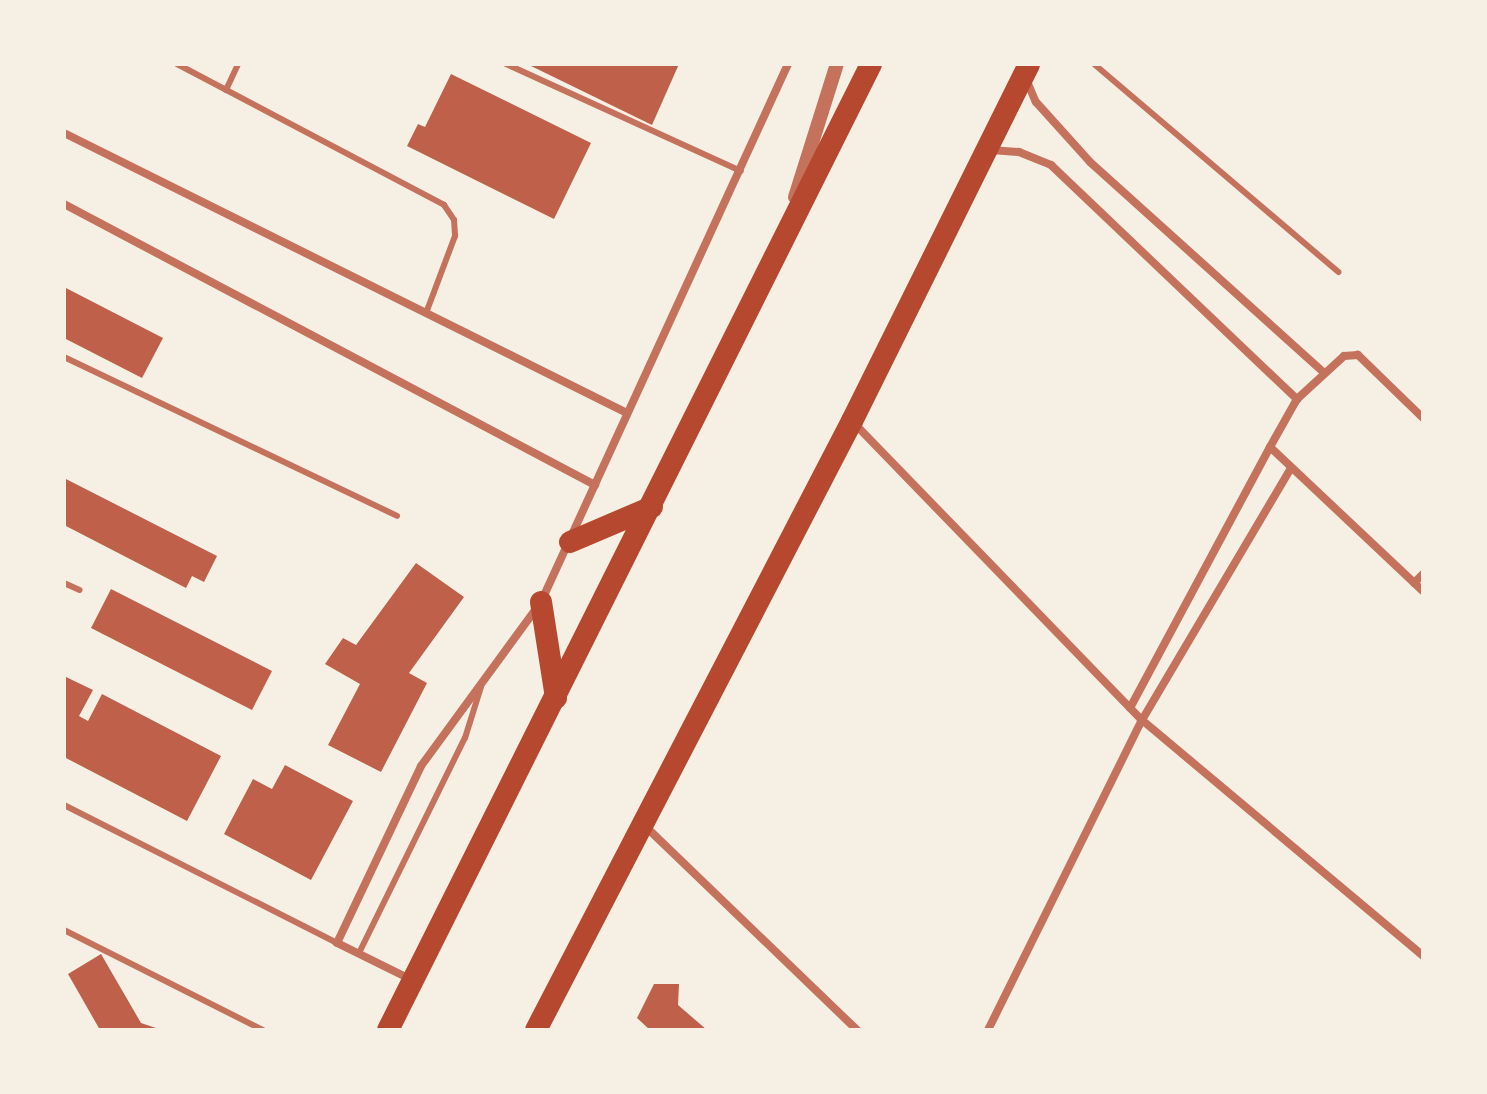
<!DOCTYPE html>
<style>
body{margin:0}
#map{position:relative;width:1487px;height:1094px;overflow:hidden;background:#f6efe4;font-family:"IBM Plex Sans",sans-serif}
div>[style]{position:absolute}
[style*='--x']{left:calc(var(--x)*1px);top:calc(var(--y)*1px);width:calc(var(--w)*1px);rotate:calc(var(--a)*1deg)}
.building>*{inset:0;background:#bf614a}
.service>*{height:6px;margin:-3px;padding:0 3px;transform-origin:3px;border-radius:3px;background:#c5725c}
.minor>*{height:8px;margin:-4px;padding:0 4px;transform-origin:4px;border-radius:4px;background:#c5725c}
.tertiary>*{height:14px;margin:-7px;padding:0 7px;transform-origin:7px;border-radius:7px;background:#c5725c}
.trunk>*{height:22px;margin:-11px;padding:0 11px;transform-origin:11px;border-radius:11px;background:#b5482f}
span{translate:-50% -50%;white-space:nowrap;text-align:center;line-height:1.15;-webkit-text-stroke:6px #f6efe4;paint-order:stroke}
.frame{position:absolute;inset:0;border:66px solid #f6efe4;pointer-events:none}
</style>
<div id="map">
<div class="building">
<i style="clip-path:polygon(527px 64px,679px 64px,652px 125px)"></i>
<i style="clip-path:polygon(451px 74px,591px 143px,554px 219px,407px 146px,418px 124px,425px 127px)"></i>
<i style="clip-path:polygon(64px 287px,163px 338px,142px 378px,64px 338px)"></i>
<i style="clip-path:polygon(64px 478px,217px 556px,204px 582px,192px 576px,186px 588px,64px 525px)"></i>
<i style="clip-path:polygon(416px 563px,464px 597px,409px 673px,427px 683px,381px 772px,328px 745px,360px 684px,325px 664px,343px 638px,356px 645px)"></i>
<i style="clip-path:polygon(111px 589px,272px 671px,252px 710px,91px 628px)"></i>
<i style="clip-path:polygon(64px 676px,93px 690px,79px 716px,88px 721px,102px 694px,221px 756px,187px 821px,64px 757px)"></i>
<i style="clip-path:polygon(285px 765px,353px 801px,311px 880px,224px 834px,253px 779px,272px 789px)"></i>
<i style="clip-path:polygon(101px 954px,141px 1023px,162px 1030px,100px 1030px,68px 974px)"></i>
<i style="clip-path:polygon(654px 984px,679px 984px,678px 1005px,707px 1030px,650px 1030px,637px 1018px)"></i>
</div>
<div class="service">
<i style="--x:177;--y:64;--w:302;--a:27.8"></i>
<i style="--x:444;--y:205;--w:18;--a:56"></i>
<i style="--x:454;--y:220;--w:16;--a:86"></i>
<i style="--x:455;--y:236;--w:82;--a:110.6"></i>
<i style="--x:506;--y:64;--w:258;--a:24.5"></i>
<i style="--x:1094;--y:64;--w:321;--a:40.4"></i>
<i style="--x:226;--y:90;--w:29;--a:-65"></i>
<i style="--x:64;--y:357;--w:369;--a:25.5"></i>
<i style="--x:64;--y:583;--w:17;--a:24"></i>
<i style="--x:64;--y:805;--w:306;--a:26.8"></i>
<i style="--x:64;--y:930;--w:223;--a:26.7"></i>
<i style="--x:359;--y:953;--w:240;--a:-63.8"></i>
<i style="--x:465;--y:738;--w:53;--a:-72.6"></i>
</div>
<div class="minor">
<i style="--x:1026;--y:79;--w:25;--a:67"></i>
<i style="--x:1036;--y:102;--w:81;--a:48"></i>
<i style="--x:1090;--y:162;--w:314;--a:42"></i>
<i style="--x:64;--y:133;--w:629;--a:26.44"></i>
<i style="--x:990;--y:150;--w:29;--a:4"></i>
<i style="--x:1019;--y:152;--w:35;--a:22"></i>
<i style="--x:1051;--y:165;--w:340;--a:43.6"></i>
<i style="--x:64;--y:204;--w:601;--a:27.89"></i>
<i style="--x:1423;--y:418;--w:91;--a:-135.9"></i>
<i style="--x:1358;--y:355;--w:14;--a:176"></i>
<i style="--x:1344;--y:356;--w:64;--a:137.5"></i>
<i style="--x:1297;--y:399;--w:55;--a:119.4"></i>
<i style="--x:1270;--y:447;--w:210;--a:43.3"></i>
<i style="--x:852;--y:421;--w:417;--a:45.9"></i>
<i style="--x:1142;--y:720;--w:367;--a:40"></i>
<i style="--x:1414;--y:583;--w:13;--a:-45"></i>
<i style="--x:1130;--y:708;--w:296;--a:-61.8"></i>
<i style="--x:644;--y:825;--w:296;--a:43.9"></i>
<i style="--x:412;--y:980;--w:84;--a:-153.7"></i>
<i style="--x:337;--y:943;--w:196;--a:-64.6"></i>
<i style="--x:421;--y:766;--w:203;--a:-53.8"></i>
<i style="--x:541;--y:602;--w:592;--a:-65.34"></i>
<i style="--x:988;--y:1030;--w:346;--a:-63.6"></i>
<i style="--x:1142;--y:720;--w:293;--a:-59.4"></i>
</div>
<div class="tertiary">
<i style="--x:795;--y:197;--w:139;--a:-72.5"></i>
</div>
<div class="trunk">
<i style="--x:570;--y:542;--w:89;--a:-23.1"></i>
<i style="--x:541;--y:602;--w:97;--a:81.1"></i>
<i style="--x:388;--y:1030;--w:1080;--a:-63.43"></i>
<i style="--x:536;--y:1030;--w:686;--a:-62.58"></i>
<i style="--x:852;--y:421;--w:398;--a:-63.6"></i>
</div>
<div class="frame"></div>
</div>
